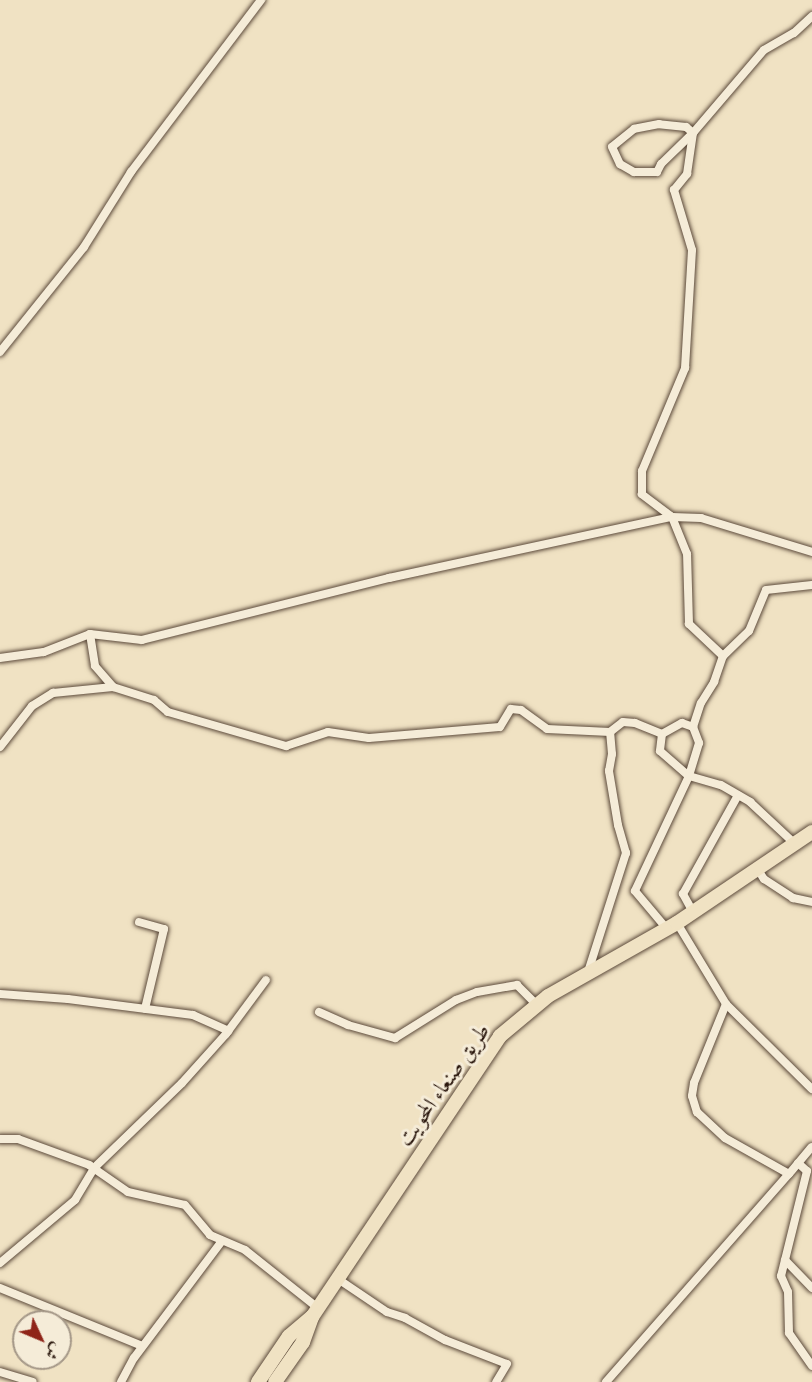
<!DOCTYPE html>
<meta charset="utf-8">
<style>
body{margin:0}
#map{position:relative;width:812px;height:1382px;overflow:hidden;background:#f0e2c3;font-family:"IM FELL DW Pica",Amiri,serif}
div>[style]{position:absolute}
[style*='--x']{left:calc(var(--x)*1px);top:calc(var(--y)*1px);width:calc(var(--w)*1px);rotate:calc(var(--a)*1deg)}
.roads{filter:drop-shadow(0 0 2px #5c4a3b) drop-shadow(0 0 2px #5c4a3b)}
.street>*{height:8px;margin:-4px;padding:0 4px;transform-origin:4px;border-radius:4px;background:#f5ecd8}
.primary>*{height:14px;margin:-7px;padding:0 7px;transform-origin:7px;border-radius:7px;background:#f0e2c3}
span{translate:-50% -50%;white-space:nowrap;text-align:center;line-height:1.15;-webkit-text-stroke:6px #f5ecd8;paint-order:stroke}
.street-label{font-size:22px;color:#2b180e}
.north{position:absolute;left:12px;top:1310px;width:60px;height:60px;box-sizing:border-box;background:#f5ecd8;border:2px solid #a49787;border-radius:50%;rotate:134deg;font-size:16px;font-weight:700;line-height:24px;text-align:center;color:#2b180e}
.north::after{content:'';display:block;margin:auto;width:21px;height:27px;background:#8f2418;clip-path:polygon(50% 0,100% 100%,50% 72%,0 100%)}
</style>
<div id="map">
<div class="roads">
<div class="street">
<i style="--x:0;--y:352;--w:134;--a:-51.3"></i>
<i style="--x:84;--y:247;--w:89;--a:-57.9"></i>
<i style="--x:131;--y:172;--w:216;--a:-52.9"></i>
<i style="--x:90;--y:634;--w:32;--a:81"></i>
<i style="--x:95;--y:666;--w:28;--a:49"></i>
<i style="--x:723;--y:656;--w:47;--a:-136.7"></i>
<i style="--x:689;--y:624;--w:70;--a:-91.6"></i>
<i style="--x:687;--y:554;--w:40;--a:-112"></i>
<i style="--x:672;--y:517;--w:38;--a:-143"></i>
<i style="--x:642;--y:494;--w:23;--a:-90"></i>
<i style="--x:642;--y:471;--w:112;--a:-67.3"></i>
<i style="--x:685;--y:368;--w:118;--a:-86.6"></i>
<i style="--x:692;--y:250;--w:63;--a:-106.7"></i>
<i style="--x:674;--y:190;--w:21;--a:-51"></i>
<i style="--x:687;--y:174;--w:41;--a:-81.7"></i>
<i style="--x:693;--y:133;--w:9;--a:-139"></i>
<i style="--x:686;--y:127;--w:27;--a:-174"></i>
<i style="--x:659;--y:124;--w:25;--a:169"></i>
<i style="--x:634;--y:129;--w:28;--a:141"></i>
<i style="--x:612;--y:147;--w:19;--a:65"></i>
<i style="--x:620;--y:164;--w:16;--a:30"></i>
<i style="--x:634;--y:172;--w:23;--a:0"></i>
<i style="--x:657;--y:172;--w:9;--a:-63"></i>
<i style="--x:661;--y:164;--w:45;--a:-44.1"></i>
<i style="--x:693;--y:133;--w:109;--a:-49.5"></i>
<i style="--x:764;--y:50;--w:34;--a:-30"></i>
<i style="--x:794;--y:33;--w:25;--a:-43"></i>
<i style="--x:0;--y:658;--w:44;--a:-7.8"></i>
<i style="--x:44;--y:652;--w:49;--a:-21.4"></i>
<i style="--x:90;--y:634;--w:52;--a:6.6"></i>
<i style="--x:142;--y:640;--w:255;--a:-14.1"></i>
<i style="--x:389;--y:578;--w:289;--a:-12.2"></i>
<i style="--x:672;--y:517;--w:29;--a:2"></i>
<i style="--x:701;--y:518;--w:116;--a:17"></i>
<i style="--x:693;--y:727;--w:25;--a:-72"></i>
<i style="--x:701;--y:703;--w:25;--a:-58"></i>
<i style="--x:714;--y:682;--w:28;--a:-71"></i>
<i style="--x:723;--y:656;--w:36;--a:-44"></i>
<i style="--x:749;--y:631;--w:44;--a:-67.5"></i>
<i style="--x:766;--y:590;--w:46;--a:-6.2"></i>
<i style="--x:662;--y:734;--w:23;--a:-29"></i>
<i style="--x:682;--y:723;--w:12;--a:20"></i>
<i style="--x:693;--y:727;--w:17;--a:69"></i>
<i style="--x:699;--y:743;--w:34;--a:107"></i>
<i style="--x:689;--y:776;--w:127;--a:115.2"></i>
<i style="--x:635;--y:891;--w:50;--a:49.9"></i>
<i style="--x:0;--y:747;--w:52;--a:-52"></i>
<i style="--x:32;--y:706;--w:25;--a:-32"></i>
<i style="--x:53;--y:693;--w:60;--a:-5.7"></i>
<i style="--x:113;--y:687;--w:43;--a:17.6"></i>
<i style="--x:154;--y:700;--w:18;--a:41"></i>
<i style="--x:168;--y:712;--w:123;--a:16.1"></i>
<i style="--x:286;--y:746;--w:44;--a:-18.4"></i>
<i style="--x:328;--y:732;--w:41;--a:8.3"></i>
<i style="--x:369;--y:738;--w:131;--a:-4.8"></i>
<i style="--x:500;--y:727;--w:21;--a:-59"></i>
<i style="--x:511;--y:709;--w:10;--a:6"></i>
<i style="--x:521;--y:710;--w:32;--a:36"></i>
<i style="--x:547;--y:729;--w:63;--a:2.7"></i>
<i style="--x:757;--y:868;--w:13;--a:58"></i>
<i style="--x:764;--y:879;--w:35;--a:33"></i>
<i style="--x:793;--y:898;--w:19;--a:12"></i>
<i style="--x:693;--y:912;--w:21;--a:-119"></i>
<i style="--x:683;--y:894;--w:113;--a:-60.9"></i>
<i style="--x:139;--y:922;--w:26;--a:16"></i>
<i style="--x:164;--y:929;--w:82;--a:103.4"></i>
<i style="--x:677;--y:923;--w:95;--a:58.8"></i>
<i style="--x:726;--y:1004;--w:85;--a:112.1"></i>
<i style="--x:694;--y:1083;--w:13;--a:99"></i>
<i style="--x:692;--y:1096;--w:17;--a:73"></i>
<i style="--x:697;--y:1112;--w:38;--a:43"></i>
<i style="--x:725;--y:1138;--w:73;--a:29.4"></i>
<i style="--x:789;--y:1174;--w:35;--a:-50"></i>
<i style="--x:588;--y:972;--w:125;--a:-72.3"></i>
<i style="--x:626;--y:853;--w:29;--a:-106"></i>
<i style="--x:618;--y:825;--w:55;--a:-99.5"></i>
<i style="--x:609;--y:771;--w:17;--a:-80"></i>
<i style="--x:612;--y:754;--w:22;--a:-95"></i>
<i style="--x:610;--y:732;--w:16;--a:-38"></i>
<i style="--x:623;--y:722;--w:12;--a:5"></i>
<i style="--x:635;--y:723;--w:29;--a:22"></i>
<i style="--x:662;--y:734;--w:17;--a:97"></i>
<i style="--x:660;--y:751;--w:38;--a:41"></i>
<i style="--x:689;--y:776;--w:33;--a:16"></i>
<i style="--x:721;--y:785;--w:34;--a:30"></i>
<i style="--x:750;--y:802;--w:60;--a:43"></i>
<i style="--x:0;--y:994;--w:68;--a:4.2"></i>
<i style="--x:68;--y:999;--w:126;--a:7.3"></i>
<i style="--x:193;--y:1015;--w:39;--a:24"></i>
<i style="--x:726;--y:1004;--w:121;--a:44.7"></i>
<i style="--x:319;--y:1012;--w:32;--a:24"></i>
<i style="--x:348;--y:1025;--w:49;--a:15.5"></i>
<i style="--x:395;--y:1038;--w:72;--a:-31.9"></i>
<i style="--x:456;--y:1000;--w:22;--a:-21"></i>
<i style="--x:477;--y:992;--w:41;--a:-9.9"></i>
<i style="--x:517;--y:985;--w:28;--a:45"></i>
<i style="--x:0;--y:1139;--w:18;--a:0"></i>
<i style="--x:18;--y:1139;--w:76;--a:20.1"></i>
<i style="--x:89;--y:1165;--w:47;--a:34.7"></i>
<i style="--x:128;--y:1192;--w:58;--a:12.8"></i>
<i style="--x:185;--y:1205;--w:39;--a:50"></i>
<i style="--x:210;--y:1235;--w:38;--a:23"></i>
<i style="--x:245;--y:1250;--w:93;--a:38.5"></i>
<i style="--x:798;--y:1163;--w:12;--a:42"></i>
<i style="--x:807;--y:1171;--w:108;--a:103.9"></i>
<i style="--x:781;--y:1276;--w:17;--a:66"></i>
<i style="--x:788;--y:1292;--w:41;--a:88.6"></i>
<i style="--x:789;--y:1333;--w:40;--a:55.1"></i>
<i style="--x:785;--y:1260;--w:39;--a:46"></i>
<i style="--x:0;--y:1263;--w:98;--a:-40"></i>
<i style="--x:75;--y:1200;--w:37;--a:-59"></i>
<i style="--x:94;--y:1168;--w:122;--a:-44"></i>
<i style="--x:182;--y:1083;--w:66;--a:-48.1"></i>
<i style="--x:226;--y:1034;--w:67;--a:-53.5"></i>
<i style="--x:338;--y:1279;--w:59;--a:34"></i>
<i style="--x:387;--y:1312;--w:19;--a:18"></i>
<i style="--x:405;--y:1318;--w:46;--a:28.8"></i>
<i style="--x:445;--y:1340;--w:66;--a:21.2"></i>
<i style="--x:507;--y:1364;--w:21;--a:121"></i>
<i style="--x:0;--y:1288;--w:153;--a:22.2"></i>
<i style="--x:0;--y:1372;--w:34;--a:17"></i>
<i style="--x:121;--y:1382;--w:27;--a:-62"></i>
<i style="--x:134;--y:1358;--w:145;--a:-53.1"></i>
<i style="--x:606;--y:1382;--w:277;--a:-48.7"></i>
</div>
<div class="primary">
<i style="--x:258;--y:1382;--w:55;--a:-56"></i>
<i style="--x:289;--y:1336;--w:30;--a:-40"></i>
<i style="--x:275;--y:1382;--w:49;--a:-55"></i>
<i style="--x:303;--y:1342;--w:27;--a:-70"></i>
<i style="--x:312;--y:1317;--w:338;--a:-56.2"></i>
<i style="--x:500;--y:1036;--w:62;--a:-39.8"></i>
<i style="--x:548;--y:996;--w:148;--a:-29.5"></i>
<i style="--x:677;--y:923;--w:163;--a:-34"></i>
</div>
</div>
<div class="street-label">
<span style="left:444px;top:1085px;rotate:-55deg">طريق صنعاء المحويت</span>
</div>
<div class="north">ش</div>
</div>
